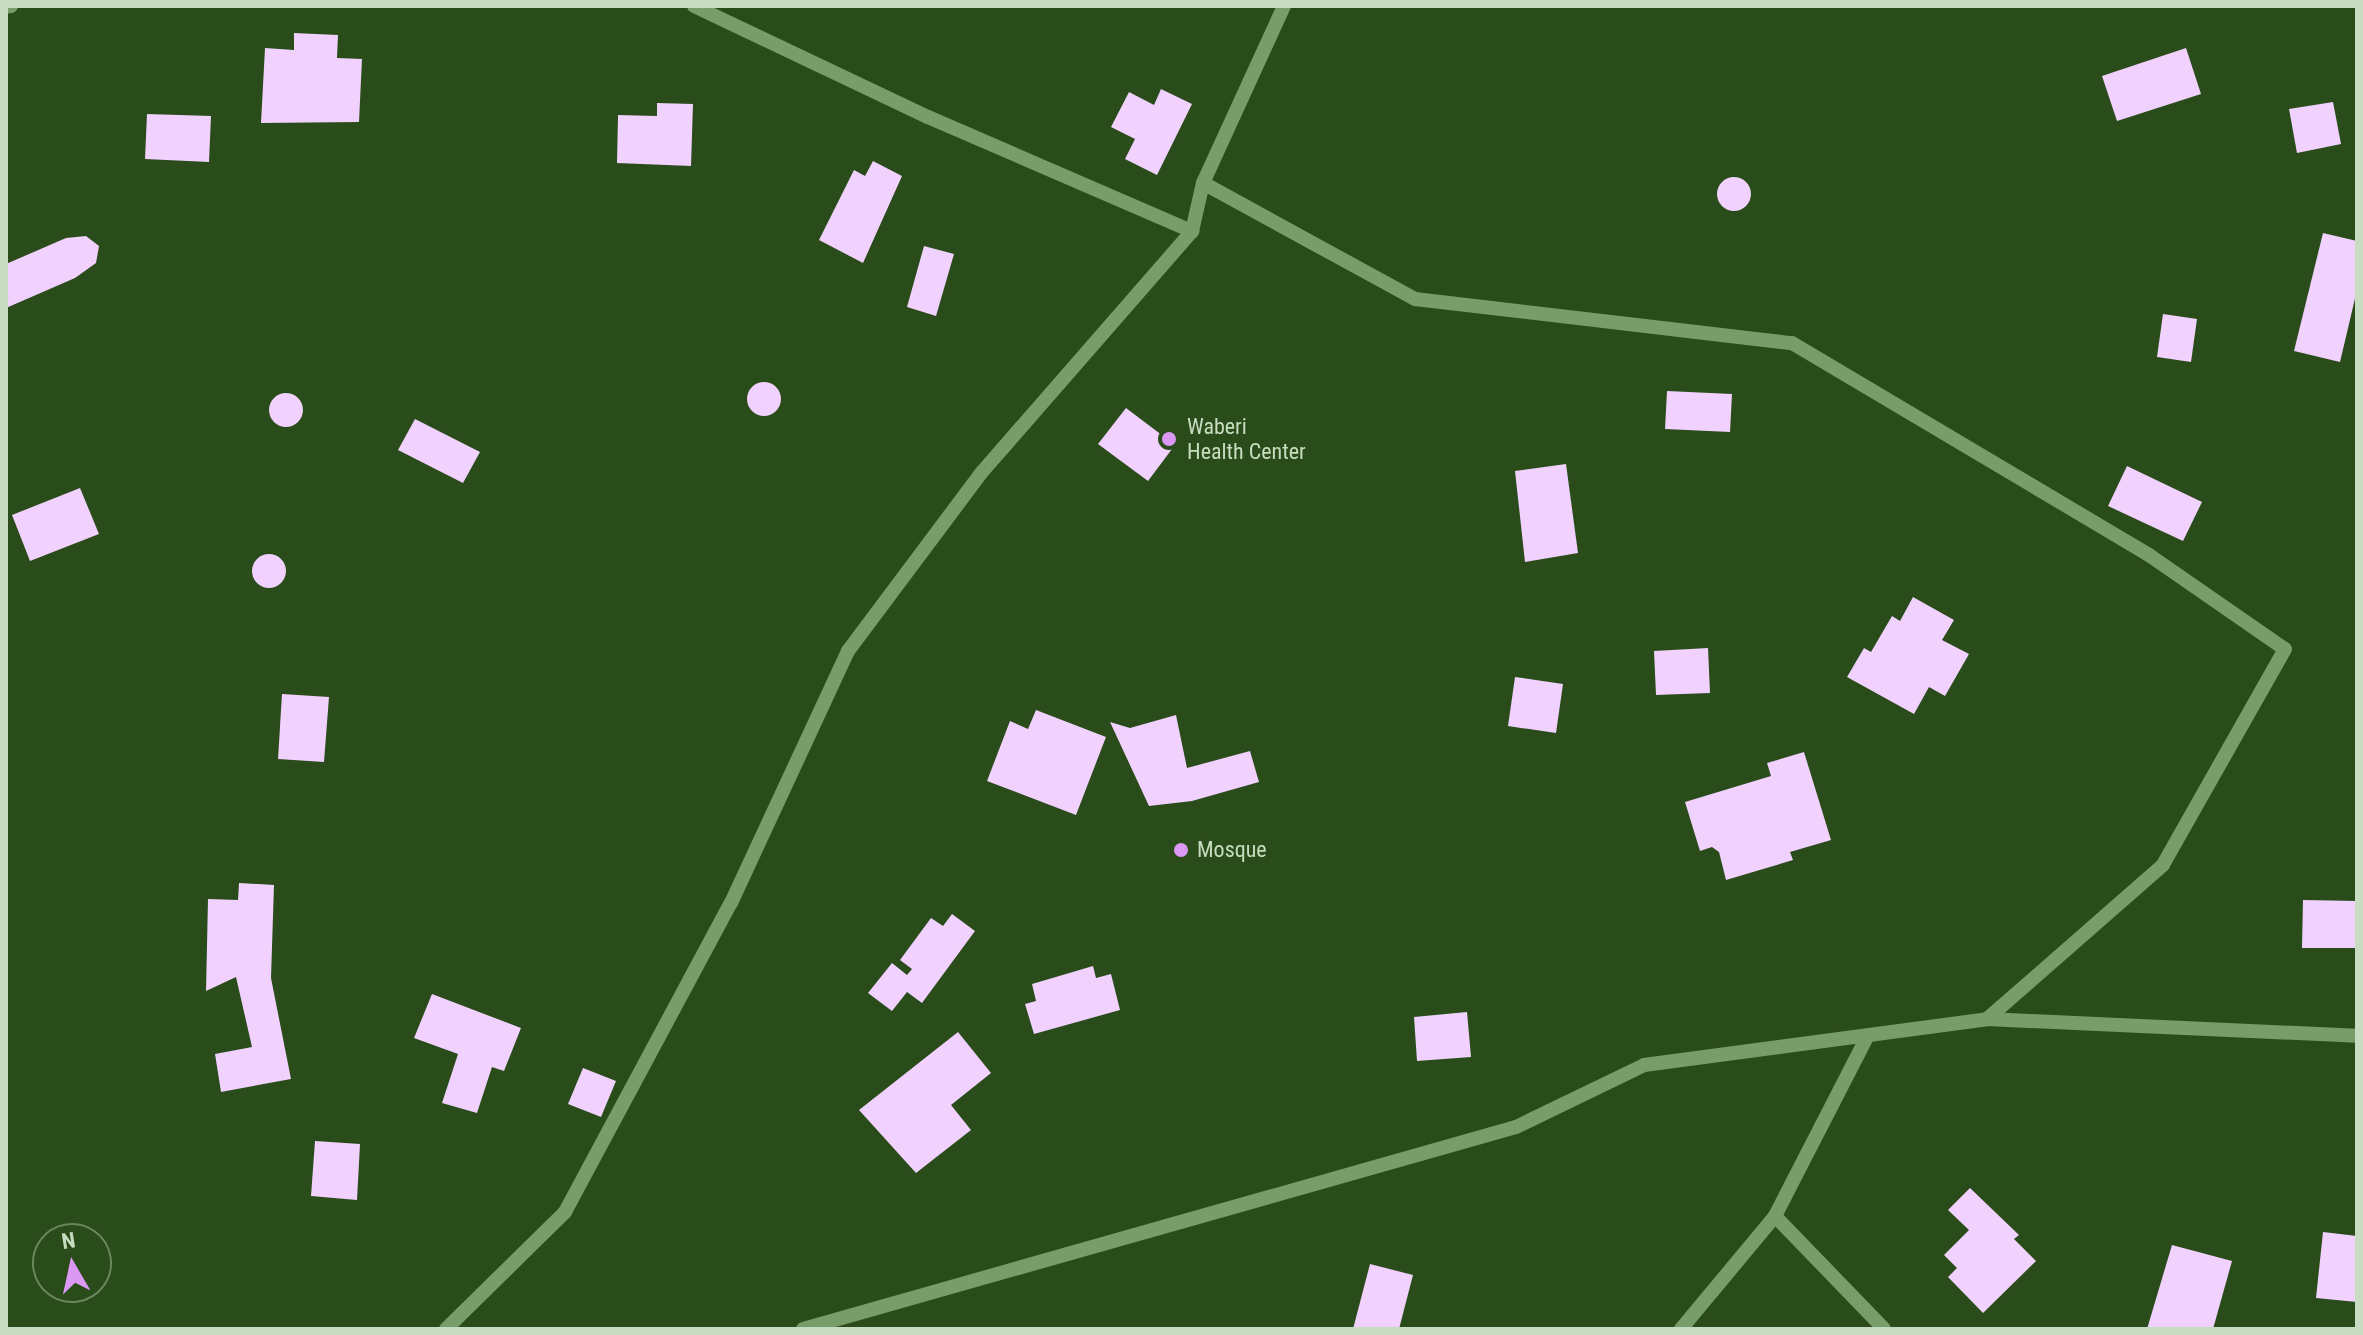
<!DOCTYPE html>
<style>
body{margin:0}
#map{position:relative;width:2363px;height:1335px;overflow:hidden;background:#2a4c1a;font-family:"Roboto Condensed",sans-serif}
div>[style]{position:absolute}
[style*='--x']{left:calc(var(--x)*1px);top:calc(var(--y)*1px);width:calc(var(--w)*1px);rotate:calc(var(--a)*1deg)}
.building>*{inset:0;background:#f1d1fd}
.round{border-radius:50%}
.minor>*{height:14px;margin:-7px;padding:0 7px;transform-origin:7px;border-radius:7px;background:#789d69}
.dots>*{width:22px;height:22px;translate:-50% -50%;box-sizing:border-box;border:4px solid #2a4c1a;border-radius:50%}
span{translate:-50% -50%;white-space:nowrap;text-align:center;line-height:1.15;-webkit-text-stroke:8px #2a4c1a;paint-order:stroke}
.poi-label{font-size:22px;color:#c8dcc1}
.left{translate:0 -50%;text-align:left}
.frame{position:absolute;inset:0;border:8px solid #c8dcc1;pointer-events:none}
.north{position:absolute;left:32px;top:1223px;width:80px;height:80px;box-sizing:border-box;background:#2a4c1a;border:2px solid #69865d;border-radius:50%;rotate:351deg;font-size:22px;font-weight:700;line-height:32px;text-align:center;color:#c8dcc1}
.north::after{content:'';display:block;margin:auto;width:28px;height:36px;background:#dc99f4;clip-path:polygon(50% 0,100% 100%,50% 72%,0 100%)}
</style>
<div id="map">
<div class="building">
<i style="clip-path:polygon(294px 33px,338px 35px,337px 58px,362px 59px,359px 122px,261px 123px,265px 48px,294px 50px)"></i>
<i style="clip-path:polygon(2186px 48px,2201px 94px,2117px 121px,2102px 76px)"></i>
<i style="clip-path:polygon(1161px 89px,1192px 104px,1157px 175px,1125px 159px,1135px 139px,1111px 127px,1129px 92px,1154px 105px)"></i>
<i style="clip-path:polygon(2333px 102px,2341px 144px,2297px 153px,2289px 109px)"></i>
<i style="clip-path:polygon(657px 103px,693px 104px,691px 166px,617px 163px,618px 115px,657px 116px)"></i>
<i style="clip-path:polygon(147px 114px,211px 116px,209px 162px,145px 159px)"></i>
<i style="clip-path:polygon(873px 161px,902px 176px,863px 263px,819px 240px,854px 170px,865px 176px)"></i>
<i class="round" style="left:1717px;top:177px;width:34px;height:34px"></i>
<i style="clip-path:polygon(2323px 233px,2357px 241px,2357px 290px,2340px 362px,2294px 351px)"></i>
<i style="clip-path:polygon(86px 236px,99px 246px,96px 263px,75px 278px,6px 308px,6px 264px,66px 238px)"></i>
<i style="clip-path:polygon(924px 246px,954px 254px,936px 316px,907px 307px)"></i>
<i style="clip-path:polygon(2163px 314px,2197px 319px,2191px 362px,2157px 357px)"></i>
<i class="round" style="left:747px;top:382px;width:34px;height:34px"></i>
<i style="clip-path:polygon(1667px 391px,1732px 394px,1730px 432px,1665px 429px)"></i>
<i class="round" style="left:269px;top:393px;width:34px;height:34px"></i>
<i style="clip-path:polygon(1126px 408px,1175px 445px,1148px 481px,1098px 444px)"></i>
<i style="clip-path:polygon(415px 419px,480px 452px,463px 483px,398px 450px)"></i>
<i style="clip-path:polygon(1566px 464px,1578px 553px,1525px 562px,1515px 471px)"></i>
<i style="clip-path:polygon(2127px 466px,2202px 502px,2183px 541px,2108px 506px)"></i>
<i style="clip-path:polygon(80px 488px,99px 534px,30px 561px,12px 515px)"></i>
<i class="round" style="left:252px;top:554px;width:34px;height:34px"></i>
<i style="clip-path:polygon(1913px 597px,1954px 620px,1942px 640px,1969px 654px,1945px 696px,1929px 687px,1914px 714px,1847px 677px,1864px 648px,1871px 652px,1892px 616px,1900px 621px)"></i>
<i style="clip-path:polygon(1708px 648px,1710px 693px,1656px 695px,1654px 651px)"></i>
<i style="clip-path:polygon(1515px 677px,1563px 684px,1556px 733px,1508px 726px)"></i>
<i style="clip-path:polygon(282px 694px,329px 697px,324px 762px,278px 759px)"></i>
<i style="clip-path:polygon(1036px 710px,1106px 737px,1076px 815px,987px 781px,1010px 721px,1028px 729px)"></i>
<i style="clip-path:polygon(1176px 715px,1187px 768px,1250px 751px,1259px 782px,1192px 801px,1149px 806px,1110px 722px,1130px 728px)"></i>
<i style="clip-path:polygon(1804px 752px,1831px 840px,1790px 852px,1793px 860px,1726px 880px,1719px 852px,1712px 847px,1700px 851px,1685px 802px,1771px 776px,1767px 763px)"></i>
<i style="clip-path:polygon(239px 883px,274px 885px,271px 978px,291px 1079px,221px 1092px,215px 1054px,252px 1047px,236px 977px,206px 991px,208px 899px,238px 900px)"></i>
<i style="clip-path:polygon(2303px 900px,2357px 901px,2357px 948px,2302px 948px)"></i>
<i style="clip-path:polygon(952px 914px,975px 931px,922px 1003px,907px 992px,892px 1011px,868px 993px,892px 963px,907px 975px,912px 969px,900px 960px,931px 918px,943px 926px)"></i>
<i style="clip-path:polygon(1093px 966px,1096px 978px,1111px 974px,1120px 1010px,1034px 1034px,1025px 1004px,1036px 1001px,1032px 984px)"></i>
<i style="clip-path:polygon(432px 994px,521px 1028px,504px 1071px,492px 1067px,477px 1113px,442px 1103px,458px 1054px,414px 1038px)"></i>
<i style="clip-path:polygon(1467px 1012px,1471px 1057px,1417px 1061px,1414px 1017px)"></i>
<i style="clip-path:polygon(958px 1032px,991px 1073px,951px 1105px,971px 1130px,916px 1173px,859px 1110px)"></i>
<i style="clip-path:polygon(583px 1068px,616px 1081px,601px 1117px,568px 1104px)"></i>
<i style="clip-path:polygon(315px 1141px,360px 1144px,357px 1200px,311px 1196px)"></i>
<i style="clip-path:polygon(1970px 1188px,2019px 1235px,2014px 1239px,2036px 1261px,1983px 1313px,1948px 1277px,1957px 1268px,1944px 1255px,1969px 1230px,1948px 1210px)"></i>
<i style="clip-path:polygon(2323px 1232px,2357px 1236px,2357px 1302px,2316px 1298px)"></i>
<i style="clip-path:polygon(2172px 1245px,2232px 1261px,2213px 1329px,2147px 1329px)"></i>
<i style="clip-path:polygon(1370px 1264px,1413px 1275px,1399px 1329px,1353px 1329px)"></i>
</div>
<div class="minor">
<i style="--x:694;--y:6;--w:259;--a:25.4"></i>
<i style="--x:928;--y:117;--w:288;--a:23.4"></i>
<i style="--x:6;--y:7;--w:5;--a:-11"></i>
<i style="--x:1203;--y:183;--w:242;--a:28.7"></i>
<i style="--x:1415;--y:299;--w:380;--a:6.7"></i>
<i style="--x:1792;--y:343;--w:415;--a:30.7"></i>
<i style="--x:2149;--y:555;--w:165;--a:34.7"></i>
<i style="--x:2285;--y:649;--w:248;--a:119.5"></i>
<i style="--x:2163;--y:865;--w:234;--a:138.8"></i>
<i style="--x:1775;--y:1216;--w:157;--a:46"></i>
<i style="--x:446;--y:1329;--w:167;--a:-44.5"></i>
<i style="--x:565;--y:1212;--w:351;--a:-61.8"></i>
<i style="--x:731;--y:903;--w:278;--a:-65.1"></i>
<i style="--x:848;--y:651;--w:224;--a:-53.2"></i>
<i style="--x:982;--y:472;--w:320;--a:-48.9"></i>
<i style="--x:1192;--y:231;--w:49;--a:-77.1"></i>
<i style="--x:1203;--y:183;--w:195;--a:-65.4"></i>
<i style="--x:803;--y:1329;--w:741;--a:-15.82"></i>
<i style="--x:1516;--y:1127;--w:142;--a:-25.8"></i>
<i style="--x:1644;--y:1065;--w:346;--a:-7.6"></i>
<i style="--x:1987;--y:1019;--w:370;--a:2.6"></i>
<i style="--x:1681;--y:1329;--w:147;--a:-50.2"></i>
<i style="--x:1775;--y:1216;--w:199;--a:-62.8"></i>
</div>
<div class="dots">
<i style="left:1169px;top:439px;background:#dc99f4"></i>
<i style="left:1181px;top:850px;background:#dc99f4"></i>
</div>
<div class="poi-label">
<span class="left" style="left:1187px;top:439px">Waberi<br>Health Center</span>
<span class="left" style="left:1197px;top:850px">Mosque</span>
</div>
<div class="frame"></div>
<div class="north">N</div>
</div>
